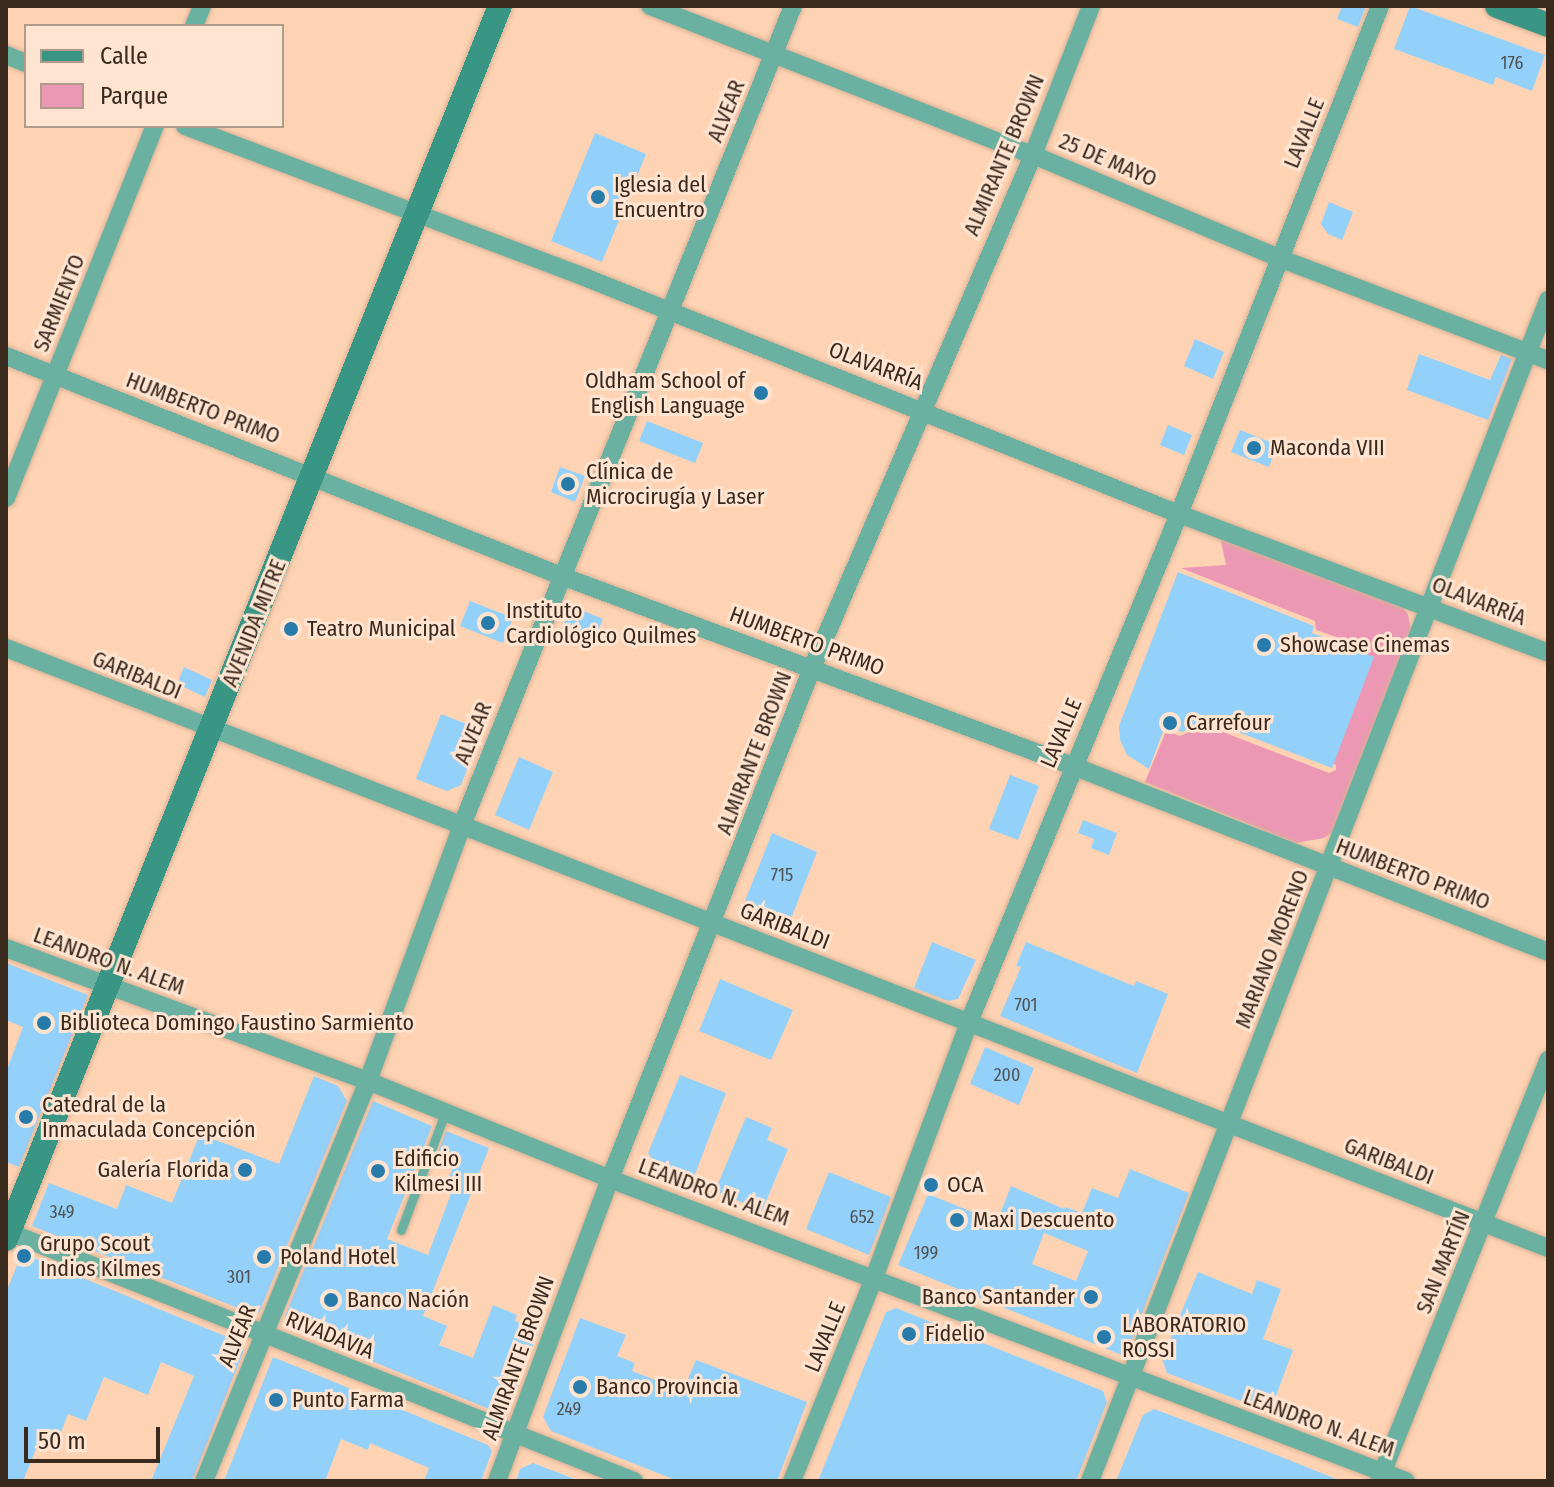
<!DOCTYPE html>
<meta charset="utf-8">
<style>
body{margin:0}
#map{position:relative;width:1554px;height:1487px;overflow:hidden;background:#fed3b3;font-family:"Fira Sans Condensed",sans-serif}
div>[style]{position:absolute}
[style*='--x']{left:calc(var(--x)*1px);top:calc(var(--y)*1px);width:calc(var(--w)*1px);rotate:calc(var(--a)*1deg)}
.green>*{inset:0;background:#ec98b4}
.building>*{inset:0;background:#93d0fa}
.roads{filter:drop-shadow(0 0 2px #d7b195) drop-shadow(0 0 2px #d7b195)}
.lane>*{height:9px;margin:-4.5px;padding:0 4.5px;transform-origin:4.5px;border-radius:4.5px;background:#6ab1a1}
.street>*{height:18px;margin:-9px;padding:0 9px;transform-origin:9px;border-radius:9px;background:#6ab1a1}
.secondary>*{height:24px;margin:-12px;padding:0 12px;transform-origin:12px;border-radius:12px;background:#399684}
.dots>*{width:22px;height:22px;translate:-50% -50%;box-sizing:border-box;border:4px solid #ffe5d1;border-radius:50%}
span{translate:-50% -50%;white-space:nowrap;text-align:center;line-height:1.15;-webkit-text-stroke:6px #ffe5d1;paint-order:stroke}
.number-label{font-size:18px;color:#505354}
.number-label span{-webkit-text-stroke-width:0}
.street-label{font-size:22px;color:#3a291d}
.poi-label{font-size:22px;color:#3a291d}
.left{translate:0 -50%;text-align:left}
.right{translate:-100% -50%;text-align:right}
.frame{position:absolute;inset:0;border:8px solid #3a291d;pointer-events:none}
.legend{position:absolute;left:24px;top:24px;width:260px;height:104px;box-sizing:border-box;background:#ffe5d1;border:2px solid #b09a89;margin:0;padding:10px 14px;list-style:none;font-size:24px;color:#3a291d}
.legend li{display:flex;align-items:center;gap:16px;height:40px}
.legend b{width:40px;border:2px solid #b09a89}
.scale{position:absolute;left:24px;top:1427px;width:136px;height:36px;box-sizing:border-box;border:4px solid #3a291d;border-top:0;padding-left:10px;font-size:24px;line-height:28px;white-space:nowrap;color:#3a291d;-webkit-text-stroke:6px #ffe5d1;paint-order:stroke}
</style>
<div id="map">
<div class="green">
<i style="clip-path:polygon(1220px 537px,1402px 607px,1408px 614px,1411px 630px,1334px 831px,1324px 838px,1296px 843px,1145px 782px,1166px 731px,1180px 736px,1205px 725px,1329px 773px,1336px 770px,1336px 765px,1320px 759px,1362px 646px,1316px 630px,1315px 621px,1181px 568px,1226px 565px)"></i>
</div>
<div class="building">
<i style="clip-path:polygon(1342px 6px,1366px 6px,1358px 27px,1337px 19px)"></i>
<i style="clip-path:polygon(1410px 6px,1545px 55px,1532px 91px,1496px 77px,1493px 85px,1394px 49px)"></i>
<i style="clip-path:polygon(595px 133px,646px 154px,602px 262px,551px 241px)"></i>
<i style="clip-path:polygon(1329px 202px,1353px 212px,1342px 240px,1328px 234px,1321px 224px)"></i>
<i style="clip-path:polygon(1195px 339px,1224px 352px,1213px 379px,1184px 366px)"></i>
<i style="clip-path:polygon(1419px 354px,1490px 380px,1501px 355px,1512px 359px,1488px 420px,1407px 390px)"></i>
<i style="clip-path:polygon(647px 421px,703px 443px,695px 463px,639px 441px)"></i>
<i style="clip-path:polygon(1168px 425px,1192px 435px,1184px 455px,1160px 445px)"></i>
<i style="clip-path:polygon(1240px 430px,1277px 445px,1269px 467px,1231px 452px)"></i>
<i style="clip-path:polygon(560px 467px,585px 476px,575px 502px,551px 492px)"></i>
<i style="clip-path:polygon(1178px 572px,1314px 626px,1312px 633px,1374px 657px,1332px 768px,1207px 720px,1182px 732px,1165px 726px,1149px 769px,1127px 755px,1120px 740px,1119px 726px)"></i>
<i style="clip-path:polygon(470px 601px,513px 618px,503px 643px,460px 626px)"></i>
<i style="clip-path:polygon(579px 609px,603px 619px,596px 635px,588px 632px,584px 642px,560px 632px,567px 616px)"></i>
<i style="clip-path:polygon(184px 667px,212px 680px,205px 697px,177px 684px)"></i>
<i style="clip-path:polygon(441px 714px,482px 730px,461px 785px,447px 791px,416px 779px)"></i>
<i style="clip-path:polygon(519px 757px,553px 772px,529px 830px,495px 815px)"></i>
<i style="clip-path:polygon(1010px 775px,1039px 786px,1018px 840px,989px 829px)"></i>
<i style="clip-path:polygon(1083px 820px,1117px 833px,1109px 855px,1091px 848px,1094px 839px,1078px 833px)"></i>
<i style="clip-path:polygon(772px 833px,817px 852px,787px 929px,741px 911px)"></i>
<i style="clip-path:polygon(932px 942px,976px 960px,958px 999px,948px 1001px,914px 988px)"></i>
<i style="clip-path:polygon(1026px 942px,1134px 986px,1136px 981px,1168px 994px,1137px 1073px,1000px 1016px,1021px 967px,1016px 966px)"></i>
<i style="clip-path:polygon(6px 963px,88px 995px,19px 1167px,6px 1162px,6px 1072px,23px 1027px,6px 1020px)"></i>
<i style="clip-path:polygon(720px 979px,793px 1010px,771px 1060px,699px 1031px)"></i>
<i style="clip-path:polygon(985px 1047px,1034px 1068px,1019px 1105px,970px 1084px)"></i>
<i style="clip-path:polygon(680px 1075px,726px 1093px,692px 1182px,657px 1167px,648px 1153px)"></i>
<i style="clip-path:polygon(314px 1076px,338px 1086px,347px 1101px,259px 1313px,253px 1314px,32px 1226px,49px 1183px,117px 1209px,126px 1185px,172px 1203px,200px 1134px,279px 1164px)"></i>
<i style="clip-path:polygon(373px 1101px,432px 1126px,387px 1239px,428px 1255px,452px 1191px,445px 1188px,453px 1167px,435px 1160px,446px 1131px,489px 1148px,423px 1316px,447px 1326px,439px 1345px,473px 1358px,493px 1305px,517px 1315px,515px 1321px,539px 1330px,507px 1412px,501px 1414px,291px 1328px,285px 1316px)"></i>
<i style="clip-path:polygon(746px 1117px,772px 1128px,767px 1140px,788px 1149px,762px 1211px,715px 1191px)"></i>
<i style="clip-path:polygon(evenodd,1130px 1169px,1189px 1193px,1127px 1352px,1122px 1355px,898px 1265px,928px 1194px,997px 1222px,1011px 1186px,1064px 1209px,1065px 1207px,1082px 1213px,1092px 1188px,1118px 1198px,1130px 1169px,1044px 1233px,1088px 1251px,1076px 1281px,1032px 1264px,1044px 1233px)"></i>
<i style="clip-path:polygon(829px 1172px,891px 1197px,869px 1255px,806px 1229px)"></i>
<i style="clip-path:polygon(29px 1256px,242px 1343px,244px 1350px,192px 1481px,151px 1481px,194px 1376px,161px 1362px,148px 1395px,104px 1377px,86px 1421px,68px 1414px,58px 1440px,42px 1434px,23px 1481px,6px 1481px,6px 1292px,18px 1263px)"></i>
<i style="clip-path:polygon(1198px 1272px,1252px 1294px,1257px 1280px,1281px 1289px,1263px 1339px,1293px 1350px,1270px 1412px,1167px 1373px,1162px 1359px)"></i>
<i style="clip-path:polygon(896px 1308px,1103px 1391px,1107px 1402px,1076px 1481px,818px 1481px,886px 1312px)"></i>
<i style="clip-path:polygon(580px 1318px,626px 1335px,617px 1356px,635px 1363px,632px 1371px,683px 1391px,696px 1360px,807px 1402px,777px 1481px,678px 1481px,551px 1431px,543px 1417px)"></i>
<i style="clip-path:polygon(273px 1357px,488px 1445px,492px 1451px,481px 1481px,424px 1481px,429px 1468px,370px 1443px,368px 1450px,341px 1439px,325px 1481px,224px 1481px)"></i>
<i style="clip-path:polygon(1154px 1409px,1279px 1456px,1341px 1481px,1116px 1481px,1143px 1415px)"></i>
<i style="clip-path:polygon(533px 1463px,577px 1480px,577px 1481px,516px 1481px,520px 1469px)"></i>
</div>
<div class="roads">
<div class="lane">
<i style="--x:401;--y:1230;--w:125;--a:-69.4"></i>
</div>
<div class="street">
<i style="--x:650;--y:6;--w:411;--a:21.3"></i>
<i style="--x:1033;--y:155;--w:267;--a:22.7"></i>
<i style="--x:1279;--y:258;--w:288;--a:20.8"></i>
<i style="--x:194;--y:26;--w:22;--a:-68"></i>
<i style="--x:6;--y:55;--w:22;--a:22"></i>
<i style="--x:185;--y:126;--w:427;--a:20.7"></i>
<i style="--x:584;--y:277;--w:640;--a:21.72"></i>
<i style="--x:1179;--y:514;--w:394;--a:20.6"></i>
<i style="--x:6;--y:356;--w:600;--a:21.61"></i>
<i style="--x:564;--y:577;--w:543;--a:20.37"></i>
<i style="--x:1073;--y:766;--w:510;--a:21.38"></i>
<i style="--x:6;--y:498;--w:401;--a:-68.2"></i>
<i style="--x:6;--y:648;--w:1655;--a:21.26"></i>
<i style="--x:6;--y:948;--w:386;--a:20.2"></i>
<i style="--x:368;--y:1081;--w:261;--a:22"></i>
<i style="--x:610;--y:1179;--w:851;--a:20.78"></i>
<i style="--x:6;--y:1231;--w:676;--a:21.71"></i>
<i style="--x:204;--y:1481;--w:432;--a:-67.7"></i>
<i style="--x:368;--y:1081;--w:273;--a:-69.8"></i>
<i style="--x:462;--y:825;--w:883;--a:-67.99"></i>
<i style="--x:497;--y:1481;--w:322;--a:-69.5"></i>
<i style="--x:610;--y:1179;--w:549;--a:-68.43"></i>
<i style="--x:812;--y:668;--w:559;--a:-66.69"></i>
<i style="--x:1033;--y:155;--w:160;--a:-68.7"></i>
<i style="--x:792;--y:1481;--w:219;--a:-68"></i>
<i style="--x:874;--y:1278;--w:273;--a:-69.6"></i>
<i style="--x:969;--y:1022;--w:550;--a:-67.54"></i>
<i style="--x:1179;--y:514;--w:546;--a:-68.41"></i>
<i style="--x:1090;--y:1481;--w:1267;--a:-68.8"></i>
<i style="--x:1379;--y:1481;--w:454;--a:-68.1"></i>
</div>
<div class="secondary">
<i style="--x:1497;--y:6;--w:54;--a:20.4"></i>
<i style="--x:6;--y:1239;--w:1328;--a:-68.17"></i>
</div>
</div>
<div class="dots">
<i style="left:598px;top:197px;background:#267bab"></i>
<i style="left:761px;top:393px;background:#267bab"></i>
<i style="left:1254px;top:448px;background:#267bab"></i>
<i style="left:568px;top:484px;background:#267bab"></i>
<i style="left:488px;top:623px;background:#267bab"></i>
<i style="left:291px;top:629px;background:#267bab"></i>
<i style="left:1264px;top:645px;background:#267bab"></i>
<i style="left:1170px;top:723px;background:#267bab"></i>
<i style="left:44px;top:1023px;background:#267bab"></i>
<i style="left:26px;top:1117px;background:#267bab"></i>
<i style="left:245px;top:1170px;background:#267bab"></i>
<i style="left:378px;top:1171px;background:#267bab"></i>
<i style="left:931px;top:1185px;background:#267bab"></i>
<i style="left:957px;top:1220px;background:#267bab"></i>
<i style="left:24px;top:1256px;background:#267bab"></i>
<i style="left:264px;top:1257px;background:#267bab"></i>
<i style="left:1091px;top:1297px;background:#267bab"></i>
<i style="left:331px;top:1300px;background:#267bab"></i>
<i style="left:909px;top:1334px;background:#267bab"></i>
<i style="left:1104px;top:1337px;background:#267bab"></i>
<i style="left:580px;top:1387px;background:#267bab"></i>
<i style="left:276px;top:1400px;background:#267bab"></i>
</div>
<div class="number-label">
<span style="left:1512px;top:63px">176</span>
<span style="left:782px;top:875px">715</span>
<span style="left:1026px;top:1005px">701</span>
<span style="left:1007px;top:1075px">200</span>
<span style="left:62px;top:1212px">349</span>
<span style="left:862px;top:1217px">652</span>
<span style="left:926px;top:1253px">199</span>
<span style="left:239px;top:1277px">301</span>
<span style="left:569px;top:1409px">249</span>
</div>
<div class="street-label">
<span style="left:726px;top:111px;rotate:-68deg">ALVEAR</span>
<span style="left:1304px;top:133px;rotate:-68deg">LAVALLE</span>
<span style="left:1004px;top:155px;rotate:-67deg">ALMIRANTE BROWN</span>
<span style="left:1108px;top:160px;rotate:23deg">25 DE MAYO</span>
<span style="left:59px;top:303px;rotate:-68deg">SARMIENTO</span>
<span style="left:876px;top:366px;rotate:21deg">OLAVARRÍA</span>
<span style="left:203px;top:408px;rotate:21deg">HUMBERTO PRIMO</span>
<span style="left:1479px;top:601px;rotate:21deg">OLAVARRÍA</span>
<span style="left:254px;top:623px;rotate:-68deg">AVENIDA MITRE</span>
<span style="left:807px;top:641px;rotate:20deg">HUMBERTO PRIMO</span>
<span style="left:137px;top:675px;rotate:22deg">GARIBALDI</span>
<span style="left:473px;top:733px;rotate:-68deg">ALVEAR</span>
<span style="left:1061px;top:733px;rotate:-67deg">LAVALLE</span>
<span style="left:754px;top:753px;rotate:-69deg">ALMIRANTE BROWN</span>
<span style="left:1413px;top:874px;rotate:21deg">HUMBERTO PRIMO</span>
<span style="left:785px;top:926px;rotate:21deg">GARIBALDI</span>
<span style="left:1272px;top:949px;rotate:-69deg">MARIANO MORENO</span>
<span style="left:109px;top:961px;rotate:20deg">LEANDRO N. ALEM</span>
<span style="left:1389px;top:1161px;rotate:21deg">GARIBALDI</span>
<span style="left:714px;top:1192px;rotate:20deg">LEANDRO N. ALEM</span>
<span style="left:1443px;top:1262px;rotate:-68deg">SAN MARTÍN</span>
<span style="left:330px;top:1335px;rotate:22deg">RIVADAVIA</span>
<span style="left:237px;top:1336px;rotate:-68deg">ALVEAR</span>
<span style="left:825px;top:1337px;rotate:-68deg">LAVALLE</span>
<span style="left:518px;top:1358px;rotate:-70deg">ALMIRANTE BROWN</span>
<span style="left:1319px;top:1423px;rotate:20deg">LEANDRO N. ALEM</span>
</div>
<div class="poi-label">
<span class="left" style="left:614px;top:197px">Iglesia del<br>Encuentro</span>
<span class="right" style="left:745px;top:393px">Oldham School of<br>English Language</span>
<span class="left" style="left:1270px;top:448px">Maconda VIII</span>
<span class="left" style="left:586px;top:484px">Clínica de<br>Microcirugía y Laser</span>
<span class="left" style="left:506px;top:623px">Instituto<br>Cardiológico Quilmes</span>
<span class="left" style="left:307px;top:629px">Teatro Municipal</span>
<span class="left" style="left:1280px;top:645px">Showcase Cinemas</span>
<span class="left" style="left:1186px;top:723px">Carrefour</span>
<span class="left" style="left:60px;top:1023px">Biblioteca Domingo Faustino Sarmiento</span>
<span class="left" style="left:42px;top:1117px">Catedral de la<br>Inmaculada Concepción</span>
<span class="left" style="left:394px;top:1171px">Edificio<br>Kilmesi III</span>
<span class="right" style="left:229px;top:1170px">Galería Florida</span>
<span class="left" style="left:947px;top:1185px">OCA</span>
<span class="left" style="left:973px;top:1220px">Maxi Descuento</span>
<span class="left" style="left:40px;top:1256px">Grupo Scout<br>Indios Kilmes</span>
<span class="left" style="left:280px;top:1257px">Poland Hotel</span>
<span class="right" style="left:1075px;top:1297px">Banco Santander</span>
<span class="left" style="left:347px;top:1300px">Banco Nación</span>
<span class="left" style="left:1122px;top:1337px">LABORATORIO<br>ROSSI</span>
<span class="left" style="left:925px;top:1334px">Fidelio</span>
<span class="left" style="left:596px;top:1387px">Banco Provincia</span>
<span class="left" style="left:292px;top:1400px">Punto Farma</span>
</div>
<div class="frame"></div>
<ul class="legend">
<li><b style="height:10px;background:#399684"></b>Calle</li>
<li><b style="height:22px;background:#ec98b4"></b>Parque</li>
</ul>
<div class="scale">50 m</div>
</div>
